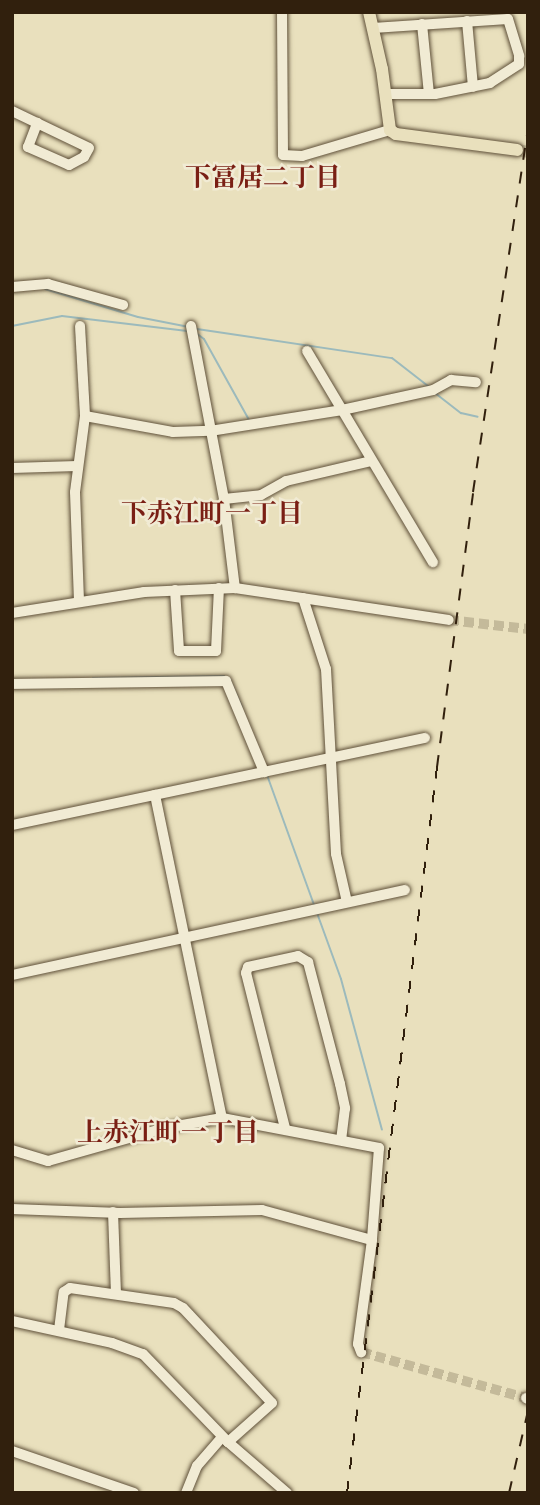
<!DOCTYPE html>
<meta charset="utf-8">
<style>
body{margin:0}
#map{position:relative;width:540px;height:1505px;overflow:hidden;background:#e9e0bd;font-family:"Sorts Mill Goudy","Noto Serif JP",serif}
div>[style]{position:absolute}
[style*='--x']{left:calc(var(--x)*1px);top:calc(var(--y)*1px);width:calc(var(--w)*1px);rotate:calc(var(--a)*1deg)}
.stream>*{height:2px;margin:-1px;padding:0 1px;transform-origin:1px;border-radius:1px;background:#9cbabc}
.minor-tunnel>*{height:10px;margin-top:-5px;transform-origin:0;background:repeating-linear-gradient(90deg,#c4ba9a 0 10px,transparent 0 15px)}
.major-tunnel>*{height:12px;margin-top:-6px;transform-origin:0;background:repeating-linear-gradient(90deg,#c4ba9a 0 12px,transparent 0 18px)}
.roads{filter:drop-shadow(0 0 2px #5f5039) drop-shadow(0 0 2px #5f5039)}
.minor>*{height:10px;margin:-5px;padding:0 5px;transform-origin:5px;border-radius:5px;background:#f1ebd4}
.major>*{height:12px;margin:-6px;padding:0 6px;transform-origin:6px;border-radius:6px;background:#e9e0bd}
.rail>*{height:2px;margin-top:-1px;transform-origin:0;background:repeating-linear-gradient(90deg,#31200d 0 12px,transparent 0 24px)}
span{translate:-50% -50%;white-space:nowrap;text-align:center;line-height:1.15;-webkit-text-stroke:5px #f1ebd4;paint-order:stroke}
.neighbourhood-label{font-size:26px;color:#7a1f14;font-weight:700}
.frame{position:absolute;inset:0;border:14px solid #31200d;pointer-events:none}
</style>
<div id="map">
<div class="stream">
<i style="--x:45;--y:289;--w:97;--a:16.8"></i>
<i style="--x:138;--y:317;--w:52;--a:11.1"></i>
<i style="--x:12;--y:326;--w:51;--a:-11.3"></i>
<i style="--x:62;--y:316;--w:126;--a:6.8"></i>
<i style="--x:197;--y:329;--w:197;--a:8.5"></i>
<i style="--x:392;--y:358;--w:46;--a:37.9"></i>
<i style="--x:196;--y:333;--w:10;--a:37"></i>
<i style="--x:204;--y:339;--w:93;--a:60.9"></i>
<i style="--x:435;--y:393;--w:33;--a:38"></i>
<i style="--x:461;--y:413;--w:17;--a:13"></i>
<i style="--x:93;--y:678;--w:131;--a:-0.9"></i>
<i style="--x:229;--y:678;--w:32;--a:66"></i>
<i style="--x:267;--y:775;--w:138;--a:70.1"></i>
<i style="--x:317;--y:913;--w:70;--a:70"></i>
<i style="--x:341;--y:979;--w:156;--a:74.8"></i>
</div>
<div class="minor-tunnel">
<i style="--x:449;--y:620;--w:80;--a:6.5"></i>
<i style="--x:361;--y:1352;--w:171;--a:15.6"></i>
</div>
<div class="major-tunnel">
<i style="--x:517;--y:150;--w:11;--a:10"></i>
</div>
<div class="roads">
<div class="minor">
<i style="--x:282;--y:12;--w:143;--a:89.6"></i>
<i style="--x:283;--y:155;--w:19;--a:3"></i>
<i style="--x:302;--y:156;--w:92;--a:-16.5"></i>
<i style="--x:467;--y:21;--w:66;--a:84.8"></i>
<i style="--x:422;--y:24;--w:70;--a:84.3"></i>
<i style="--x:373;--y:28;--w:135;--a:-3.8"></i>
<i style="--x:508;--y:19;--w:39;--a:73"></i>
<i style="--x:519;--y:56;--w:8;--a:90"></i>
<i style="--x:519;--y:64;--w:35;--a:147"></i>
<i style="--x:490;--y:83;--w:56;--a:168.7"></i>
<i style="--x:435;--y:94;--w:49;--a:180"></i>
<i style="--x:12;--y:111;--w:85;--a:25.7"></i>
<i style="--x:89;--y:148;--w:10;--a:119"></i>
<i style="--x:84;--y:157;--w:17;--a:152"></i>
<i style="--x:69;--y:165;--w:45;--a:-156.3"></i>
<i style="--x:28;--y:147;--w:26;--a:-69"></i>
<i style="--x:12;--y:287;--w:36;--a:-5"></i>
<i style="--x:48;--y:284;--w:78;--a:15.6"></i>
<i style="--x:80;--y:326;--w:90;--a:86.8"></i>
<i style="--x:191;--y:326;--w:176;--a:79.2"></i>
<i style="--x:224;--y:499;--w:90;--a:83"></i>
<i style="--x:307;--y:351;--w:246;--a:59.2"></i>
<i style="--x:12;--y:468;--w:65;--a:-1.8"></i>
<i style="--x:224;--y:499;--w:37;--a:-6"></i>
<i style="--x:261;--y:495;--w:29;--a:-29"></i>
<i style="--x:286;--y:481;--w:87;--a:-13.2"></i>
<i style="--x:175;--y:590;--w:61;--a:86.2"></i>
<i style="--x:179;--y:651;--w:37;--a:0"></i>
<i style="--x:216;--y:651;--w:63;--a:-87.3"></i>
<i style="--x:303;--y:598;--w:75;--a:72.1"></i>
<i style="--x:326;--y:669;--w:185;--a:86.9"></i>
<i style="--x:336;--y:854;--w:49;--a:77.1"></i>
<i style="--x:79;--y:601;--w:109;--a:-92.1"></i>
<i style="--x:75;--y:492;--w:77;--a:-82.5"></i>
<i style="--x:85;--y:416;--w:89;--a:10.3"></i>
<i style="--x:173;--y:432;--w:37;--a:-2"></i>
<i style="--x:210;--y:431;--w:134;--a:-9"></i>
<i style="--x:342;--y:410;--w:93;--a:-12.4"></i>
<i style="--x:433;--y:390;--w:21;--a:-29"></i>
<i style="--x:451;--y:380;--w:25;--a:5"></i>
<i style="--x:12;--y:613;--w:134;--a:-9"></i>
<i style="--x:144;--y:592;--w:91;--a:-2.5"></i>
<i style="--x:235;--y:588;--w:216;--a:8.5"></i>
<i style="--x:12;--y:684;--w:214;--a:-0.8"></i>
<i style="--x:226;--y:681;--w:99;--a:67.3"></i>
<i style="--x:155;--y:795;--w:330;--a:78.3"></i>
<i style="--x:12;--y:825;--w:422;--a:-11.9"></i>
<i style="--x:12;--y:975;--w:402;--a:-12.2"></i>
<i style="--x:285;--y:1128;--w:160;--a:-104.1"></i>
<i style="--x:246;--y:973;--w:6;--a:-72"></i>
<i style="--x:248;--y:967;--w:51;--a:-12.4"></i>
<i style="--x:298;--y:956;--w:12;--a:31"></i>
<i style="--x:308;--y:962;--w:126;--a:75.3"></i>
<i style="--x:340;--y:1084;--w:25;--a:78"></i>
<i style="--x:345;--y:1108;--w:32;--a:97"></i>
<i style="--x:12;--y:1150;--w:38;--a:17"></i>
<i style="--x:48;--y:1161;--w:122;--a:-15.8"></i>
<i style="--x:165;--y:1128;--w:58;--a:-10"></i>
<i style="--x:222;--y:1118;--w:160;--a:10.8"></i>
<i style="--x:379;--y:1148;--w:92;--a:94.4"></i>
<i style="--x:372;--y:1240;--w:105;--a:97.7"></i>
<i style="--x:358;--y:1344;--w:9;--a:69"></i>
<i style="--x:12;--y:1209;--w:108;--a:2.1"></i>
<i style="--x:120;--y:1213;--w:142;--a:-1.2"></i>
<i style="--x:262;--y:1210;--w:114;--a:15.3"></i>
<i style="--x:113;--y:1212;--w:82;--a:87.9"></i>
<i style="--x:12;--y:1321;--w:102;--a:12.4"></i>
<i style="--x:112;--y:1343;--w:33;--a:20"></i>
<i style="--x:143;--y:1354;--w:122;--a:46"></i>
<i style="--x:228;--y:1442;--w:78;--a:40.8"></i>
<i style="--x:59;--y:1330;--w:38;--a:-83"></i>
<i style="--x:64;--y:1292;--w:7;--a:-34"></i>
<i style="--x:70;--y:1288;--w:105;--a:8.2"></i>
<i style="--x:174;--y:1303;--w:10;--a:29"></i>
<i style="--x:183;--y:1308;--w:130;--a:46.9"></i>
<i style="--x:272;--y:1403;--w:59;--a:138.4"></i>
<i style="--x:526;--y:1398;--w:2;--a:27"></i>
<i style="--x:12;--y:1451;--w:129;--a:19"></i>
<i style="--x:186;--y:1493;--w:29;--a:-68"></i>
<i style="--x:197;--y:1466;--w:38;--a:-49"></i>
</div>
<div class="major">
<i style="--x:369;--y:12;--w:58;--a:77.2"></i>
<i style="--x:382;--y:69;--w:62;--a:82.5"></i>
<i style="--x:390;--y:130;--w:7;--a:34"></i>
<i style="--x:396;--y:134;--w:122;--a:7.5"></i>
</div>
</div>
<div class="rail">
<i style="--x:347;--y:1493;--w:732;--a:-82.93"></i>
<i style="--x:437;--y:767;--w:277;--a:-82.5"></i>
<i style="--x:473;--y:492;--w:368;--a:-81.4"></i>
<i style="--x:509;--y:1493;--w:84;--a:-77"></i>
</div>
<div class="neighbourhood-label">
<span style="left:263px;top:180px">下冨居二丁目</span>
<span style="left:212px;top:516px">下赤江町一丁目</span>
<span style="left:168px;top:1135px">上赤江町一丁目</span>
</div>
<div class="frame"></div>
</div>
